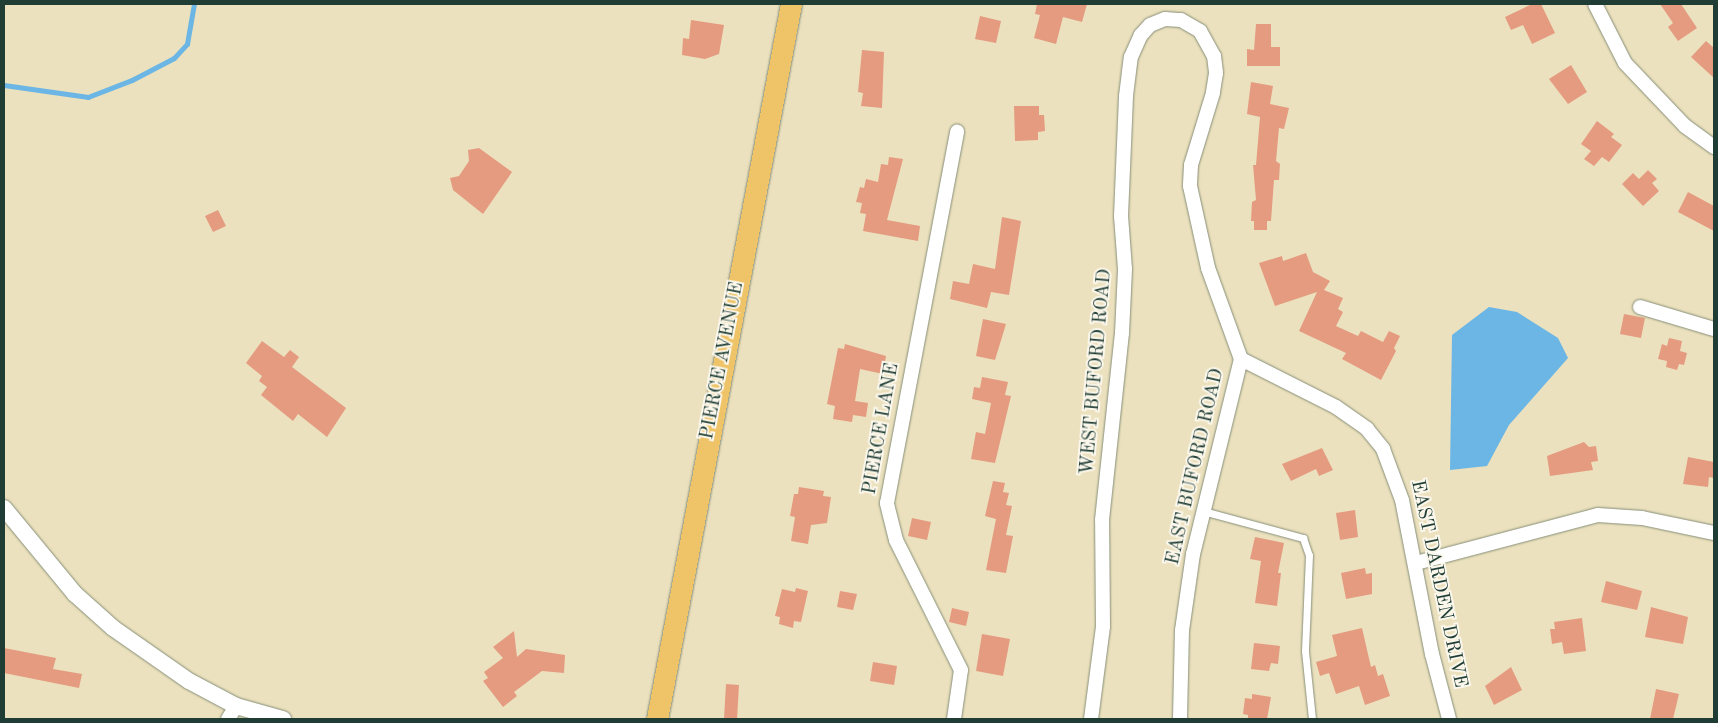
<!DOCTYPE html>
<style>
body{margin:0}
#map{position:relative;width:1718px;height:723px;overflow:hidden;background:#ece1be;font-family:"Old Standard TT",serif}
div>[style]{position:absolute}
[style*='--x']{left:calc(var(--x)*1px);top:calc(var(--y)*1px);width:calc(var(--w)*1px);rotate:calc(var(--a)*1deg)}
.water>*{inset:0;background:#6bb6e4}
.stream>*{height:4.5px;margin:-2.25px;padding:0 2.25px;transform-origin:2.25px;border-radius:2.25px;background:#6bb6e4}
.building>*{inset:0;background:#e49b80}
.roads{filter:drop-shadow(0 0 1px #868f79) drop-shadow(0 0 1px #868f79)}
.service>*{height:7px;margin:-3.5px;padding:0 3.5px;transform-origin:3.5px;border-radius:3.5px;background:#fff}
.minor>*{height:14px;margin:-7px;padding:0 7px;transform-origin:7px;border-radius:7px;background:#fff}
.tertiary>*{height:16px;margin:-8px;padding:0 8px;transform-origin:8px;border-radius:8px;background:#fff}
.primary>*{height:21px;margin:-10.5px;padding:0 10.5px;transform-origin:10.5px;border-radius:10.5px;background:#efc469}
span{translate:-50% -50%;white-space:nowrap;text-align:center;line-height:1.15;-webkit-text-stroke:4px #fbf7ec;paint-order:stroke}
.street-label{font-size:19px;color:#1f3d34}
.frame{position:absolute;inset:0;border:5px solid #1f3d34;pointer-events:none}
</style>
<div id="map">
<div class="water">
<i style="clip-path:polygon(1489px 307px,1517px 312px,1558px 338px,1568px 358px,1509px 425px,1487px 466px,1450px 470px,1452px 335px)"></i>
</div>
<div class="stream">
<i style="--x:4;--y:85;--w:85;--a:8.1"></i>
<i style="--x:88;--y:97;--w:47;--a:-21.1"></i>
<i style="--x:132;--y:80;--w:47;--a:-27.6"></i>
<i style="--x:174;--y:58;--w:19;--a:-47"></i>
<i style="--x:187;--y:44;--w:41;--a:-80.1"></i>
</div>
<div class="building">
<i style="clip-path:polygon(1037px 4px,1087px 4px,1082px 22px,1063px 17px,1056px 44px,1034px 38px,1040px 15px,1035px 14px)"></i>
<i style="clip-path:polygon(1532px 4px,1541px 4px,1555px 33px,1532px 44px,1523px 25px,1511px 30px,1505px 17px)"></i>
<i style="clip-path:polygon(1660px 4px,1681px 4px,1697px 28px,1678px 41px,1668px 27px,1673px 23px)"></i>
<i style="clip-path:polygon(980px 16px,1001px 21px,996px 43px,975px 39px)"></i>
<i style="clip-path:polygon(691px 20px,724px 25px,719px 54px,705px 59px,682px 55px,683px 38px,689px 39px)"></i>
<i style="clip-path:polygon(1256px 24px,1271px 24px,1271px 47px,1280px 47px,1280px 66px,1247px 66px,1247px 49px,1254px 50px)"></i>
<i style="clip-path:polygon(1706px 41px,1714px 48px,1714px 78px,1691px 57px)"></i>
<i style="clip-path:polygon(862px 50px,884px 52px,882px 108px,861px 106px,863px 93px,858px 92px)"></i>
<i style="clip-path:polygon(1571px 65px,1587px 92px,1568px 104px,1549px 79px)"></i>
<i style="clip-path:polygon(1251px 82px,1273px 86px,1270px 104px,1289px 108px,1284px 129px,1279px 128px,1276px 161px,1280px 164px,1279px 180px,1274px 180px,1271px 221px,1267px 221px,1267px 230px,1254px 230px,1254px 221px,1251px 221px,1252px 202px,1256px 200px,1253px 165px,1256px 165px,1260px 117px,1247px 114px)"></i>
<i style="clip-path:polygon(1014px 106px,1039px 106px,1039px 115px,1044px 115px,1045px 131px,1038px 132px,1038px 140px,1015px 141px)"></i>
<i style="clip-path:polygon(1597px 121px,1614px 134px,1611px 137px,1622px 145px,1609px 162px,1602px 157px,1594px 166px,1584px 159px,1591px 151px,1581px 144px)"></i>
<i style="clip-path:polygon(479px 148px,512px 172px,483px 214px,453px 190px,450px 178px,459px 176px,469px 161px,468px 150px)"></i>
<i style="clip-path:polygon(889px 157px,903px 159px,887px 220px,920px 226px,918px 241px,863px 231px,866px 214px,860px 213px,862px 203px,856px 202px,860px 187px,864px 188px,866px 179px,878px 182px,881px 164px,888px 165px)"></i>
<i style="clip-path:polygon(1648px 170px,1657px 179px,1652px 183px,1659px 191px,1643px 206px,1622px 184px,1633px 173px,1639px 179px)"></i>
<i style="clip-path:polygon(1688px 192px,1714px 206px,1714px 231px,1678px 212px)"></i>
<i style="clip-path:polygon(218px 210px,226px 226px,213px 232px,205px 216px)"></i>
<i style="clip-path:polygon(1002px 217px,1021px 221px,1009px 295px,991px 292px,987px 308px,950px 299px,953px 281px,969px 284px,973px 264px,995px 269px)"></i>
<i style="clip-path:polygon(1306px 253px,1313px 272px,1330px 281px,1324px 290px,1343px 298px,1338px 309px,1343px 312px,1336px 326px,1358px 336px,1361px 331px,1383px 342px,1389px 331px,1400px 336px,1394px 348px,1396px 351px,1381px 380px,1342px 359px,1346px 353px,1299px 331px,1317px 292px,1275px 306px,1259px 263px,1282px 256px,1283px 261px)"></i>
<i style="clip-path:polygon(1624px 314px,1645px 318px,1641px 338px,1620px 334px)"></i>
<i style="clip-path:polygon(983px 319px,1006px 324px,995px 360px,976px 356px)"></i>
<i style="clip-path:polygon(1669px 338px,1682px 341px,1680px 351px,1687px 353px,1684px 365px,1679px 364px,1677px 370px,1666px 367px,1667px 361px,1658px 359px,1662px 344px,1667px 346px)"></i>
<i style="clip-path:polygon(262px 341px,284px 357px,290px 350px,299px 357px,292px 367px,346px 408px,327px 437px,298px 414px,293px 421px,261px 395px,267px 387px,259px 381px,262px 376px,246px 363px)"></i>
<i style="clip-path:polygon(845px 344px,886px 356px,883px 374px,860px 369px,855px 401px,868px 403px,866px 417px,853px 415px,852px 422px,833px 419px,835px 406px,827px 404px,838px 348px,844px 349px)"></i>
<i style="clip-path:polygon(982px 377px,1008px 382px,1005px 395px,1011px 396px,995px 463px,971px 459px,976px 432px,985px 434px,991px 403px,972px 399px,974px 387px,980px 388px)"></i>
<i style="clip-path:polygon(1584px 442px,1589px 447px,1596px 446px,1598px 461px,1591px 462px,1593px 470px,1550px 476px,1547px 456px)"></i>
<i style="clip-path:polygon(1322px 448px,1333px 470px,1319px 476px,1316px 469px,1291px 481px,1282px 464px)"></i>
<i style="clip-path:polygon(1688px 457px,1714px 462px,1714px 478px,1709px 477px,1708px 487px,1683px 484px)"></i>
<i style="clip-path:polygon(993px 481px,1005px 483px,1003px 492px,1009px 493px,1006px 505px,1012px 506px,1006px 535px,1013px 536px,1006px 573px,986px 570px,996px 519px,985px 516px)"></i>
<i style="clip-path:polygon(799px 487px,824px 491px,823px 496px,831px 497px,827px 523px,811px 525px,808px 544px,791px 541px,795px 517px,790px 516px,794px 494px,798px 494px)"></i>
<i style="clip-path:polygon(1355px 510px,1358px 537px,1340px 540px,1336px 513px)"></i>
<i style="clip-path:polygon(912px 518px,931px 522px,927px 540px,908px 536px)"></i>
<i style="clip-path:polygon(1255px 537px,1284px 543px,1278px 573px,1281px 573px,1277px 606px,1255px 603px,1261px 561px,1250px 559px)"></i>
<i style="clip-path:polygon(1365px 568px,1366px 574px,1372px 573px,1372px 594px,1346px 599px,1341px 573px)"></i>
<i style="clip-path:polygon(1606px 581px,1642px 591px,1637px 610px,1601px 602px)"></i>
<i style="clip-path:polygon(796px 588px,808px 591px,801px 622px,794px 621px,793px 628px,779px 624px,780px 617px,775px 616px,782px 589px,795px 592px)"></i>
<i style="clip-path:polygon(840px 591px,857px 594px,853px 610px,837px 607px)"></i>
<i style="clip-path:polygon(1651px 607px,1688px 617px,1683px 644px,1645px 637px)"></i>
<i style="clip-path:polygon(952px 608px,969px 612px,966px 626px,949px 622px)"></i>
<i style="clip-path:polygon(1582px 618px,1586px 651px,1564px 654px,1562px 642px,1552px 644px,1550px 629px,1555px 629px,1554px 622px)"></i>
<i style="clip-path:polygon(1362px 628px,1371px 667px,1375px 665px,1378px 676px,1383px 674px,1390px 696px,1365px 705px,1359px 686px,1336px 694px,1329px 673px,1320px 676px,1316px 662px,1337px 656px,1332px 635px)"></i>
<i style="clip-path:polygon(514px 631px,517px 657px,526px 649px,565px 655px,564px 673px,542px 671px,514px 692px,517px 696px,503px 707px,483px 681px,488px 678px,484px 672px,503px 658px,493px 647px)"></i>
<i style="clip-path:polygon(982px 634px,1010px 639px,1003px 676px,976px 671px)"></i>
<i style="clip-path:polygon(1254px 643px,1280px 646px,1278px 664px,1271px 663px,1269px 671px,1251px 669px)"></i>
<i style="clip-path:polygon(4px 648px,56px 658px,53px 669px,82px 674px,79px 688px,4px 673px)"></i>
<i style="clip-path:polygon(873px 662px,897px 666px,894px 685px,870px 681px)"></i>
<i style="clip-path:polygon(1511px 667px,1522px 690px,1494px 705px,1485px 686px)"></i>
<i style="clip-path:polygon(726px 684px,739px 685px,737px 719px,724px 719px)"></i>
<i style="clip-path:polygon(1656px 689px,1679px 694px,1673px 719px,1650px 719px)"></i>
<i style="clip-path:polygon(1252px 694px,1271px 697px,1267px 719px,1248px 719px,1248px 715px,1243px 714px,1245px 698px,1252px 699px)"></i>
</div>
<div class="roads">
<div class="service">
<i style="--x:1203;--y:511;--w:104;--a:15.1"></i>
<i style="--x:1303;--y:538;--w:18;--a:71"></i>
<i style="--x:1309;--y:555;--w:96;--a:92.4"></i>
<i style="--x:1305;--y:651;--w:68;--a:84.1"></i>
</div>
<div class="minor">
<i style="--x:1595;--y:4;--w:66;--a:63"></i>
<i style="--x:1625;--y:63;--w:87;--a:46.4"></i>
<i style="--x:1685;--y:126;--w:36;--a:36"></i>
<i style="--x:1640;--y:307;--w:77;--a:16.6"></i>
<i style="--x:1241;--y:359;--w:106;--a:26.8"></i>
<i style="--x:1336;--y:407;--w:38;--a:35"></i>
<i style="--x:1367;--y:429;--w:26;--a:51"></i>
<i style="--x:1383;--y:449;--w:54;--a:69.6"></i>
<i style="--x:1402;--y:500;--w:157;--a:79"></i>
<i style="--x:1432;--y:654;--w:67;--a:75.3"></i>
<i style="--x:1416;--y:563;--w:188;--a:-14.8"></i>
<i style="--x:1598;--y:515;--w:44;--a:3.9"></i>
<i style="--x:1642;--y:518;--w:74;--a:11.8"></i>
<i style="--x:228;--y:719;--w:15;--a:-58"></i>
<i style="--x:954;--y:719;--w:49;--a:-81.9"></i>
<i style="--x:961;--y:670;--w:145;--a:-116.6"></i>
<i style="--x:896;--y:540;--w:38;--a:-104"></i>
<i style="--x:887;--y:503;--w:378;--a:-79.3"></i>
<i style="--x:1091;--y:719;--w:94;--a:-82.6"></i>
<i style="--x:1103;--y:626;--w:106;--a:-90.5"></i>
<i style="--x:1102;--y:520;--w:188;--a:-83.9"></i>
<i style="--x:1122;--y:333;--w:64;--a:-87.3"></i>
<i style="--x:1125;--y:269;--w:53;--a:-94.3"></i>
<i style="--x:1121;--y:216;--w:120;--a:-87.6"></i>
<i style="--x:1126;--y:96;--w:39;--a:-83"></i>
<i style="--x:1131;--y:57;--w:24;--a:-66"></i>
<i style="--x:1141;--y:35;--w:13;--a:-48"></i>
<i style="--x:1150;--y:25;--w:16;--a:-22"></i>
<i style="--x:1165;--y:19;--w:16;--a:4"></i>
<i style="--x:1181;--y:20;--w:22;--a:30"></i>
<i style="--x:1200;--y:31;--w:29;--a:61"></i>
<i style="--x:1214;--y:56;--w:17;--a:83"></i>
<i style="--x:1216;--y:73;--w:20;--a:99"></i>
<i style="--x:1213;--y:93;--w:75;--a:107"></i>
<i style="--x:1191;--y:165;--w:21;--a:93"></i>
<i style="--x:1190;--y:186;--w:84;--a:77.6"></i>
<i style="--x:1208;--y:268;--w:97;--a:70.1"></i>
<i style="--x:1241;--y:359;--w:201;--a:103.8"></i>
<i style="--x:1193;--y:554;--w:77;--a:98.2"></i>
<i style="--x:1182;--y:630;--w:89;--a:91.3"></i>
</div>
<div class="tertiary">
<i style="--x:4;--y:508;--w:112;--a:50.5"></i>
<i style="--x:75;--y:594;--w:51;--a:41.8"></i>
<i style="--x:113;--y:628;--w:93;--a:34.9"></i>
<i style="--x:189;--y:681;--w:53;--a:28"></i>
<i style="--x:236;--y:706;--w:49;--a:15.5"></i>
</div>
<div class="primary">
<i style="--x:657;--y:719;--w:727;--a:-79.39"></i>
</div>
</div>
<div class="street-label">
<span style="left:723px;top:361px;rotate:-79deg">PIERCE AVENUE</span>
<span style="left:1097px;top:372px;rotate:-85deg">WEST BUFORD ROAD</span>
<span style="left:882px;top:429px;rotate:-80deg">PIERCE LANE</span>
<span style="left:1196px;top:467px;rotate:-77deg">EAST BUFORD ROAD</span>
<span style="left:1438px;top:584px;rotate:78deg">EAST DARDEN DRIVE</span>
</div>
<div class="frame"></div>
</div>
